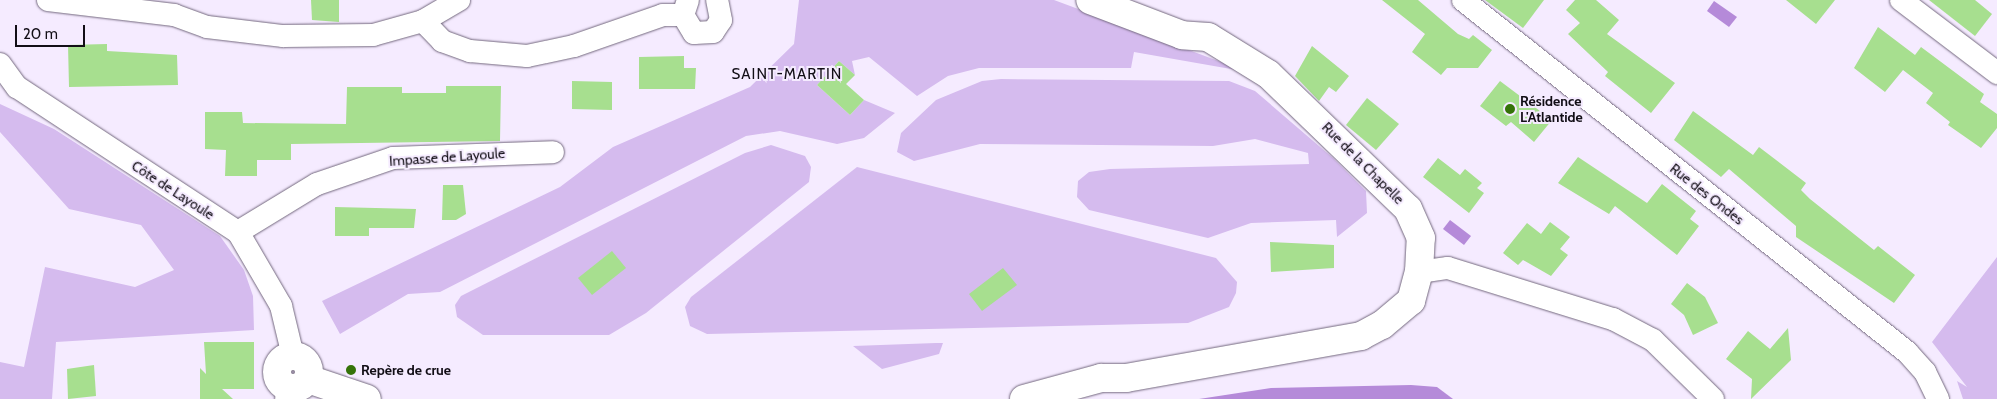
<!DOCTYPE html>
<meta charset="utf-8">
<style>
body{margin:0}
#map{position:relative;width:1997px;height:399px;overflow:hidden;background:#f5ebff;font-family:Cabin,sans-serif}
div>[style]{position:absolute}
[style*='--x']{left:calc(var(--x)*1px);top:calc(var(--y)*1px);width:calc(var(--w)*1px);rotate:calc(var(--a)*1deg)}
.green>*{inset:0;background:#d5bbee}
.water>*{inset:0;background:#b58ad9}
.building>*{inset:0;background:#a7df8f}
.roads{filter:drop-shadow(0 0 1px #73687e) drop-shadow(0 0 1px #73687e)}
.minor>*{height:22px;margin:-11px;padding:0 11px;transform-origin:11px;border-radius:11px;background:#fff}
.tertiary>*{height:28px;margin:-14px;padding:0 14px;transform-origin:14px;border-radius:14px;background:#fff}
.tertiary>.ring{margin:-14px;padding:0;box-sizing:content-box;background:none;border:28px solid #fff;border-radius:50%}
.dots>*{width:14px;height:14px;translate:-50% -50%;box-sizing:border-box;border:2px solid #f5ebff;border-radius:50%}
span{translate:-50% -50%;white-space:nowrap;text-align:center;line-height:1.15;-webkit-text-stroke:4px #f5ebff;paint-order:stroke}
.poi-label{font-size:14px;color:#120e16;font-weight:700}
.left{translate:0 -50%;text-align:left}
.street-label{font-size:14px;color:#120e16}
.neighbourhood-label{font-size:15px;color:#120e16;letter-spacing:1px}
.scale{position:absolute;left:15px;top:25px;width:70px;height:22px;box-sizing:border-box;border:2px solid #120e16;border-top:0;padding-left:6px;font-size:15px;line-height:18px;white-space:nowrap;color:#120e16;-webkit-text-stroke:4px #f5ebff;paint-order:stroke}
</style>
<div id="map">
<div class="green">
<i style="clip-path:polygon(799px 0,1054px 0,1248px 72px,1134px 52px,1131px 68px,979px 68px,948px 76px,917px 96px,869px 57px,852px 61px,855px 75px,839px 61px,817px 85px,850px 115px,864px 100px,895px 113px,864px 138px,837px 144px,780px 131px,746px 136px,440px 292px,408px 294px,340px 334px,322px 301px,560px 187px,613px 147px,750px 87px,794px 44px)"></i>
<i style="clip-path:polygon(1001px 79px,1229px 81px,1255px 91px,1333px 158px,1366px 191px,1367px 213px,1337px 237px,1336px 220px,1251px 223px,1208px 238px,1089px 210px,1077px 197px,1078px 181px,1089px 172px,1110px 169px,1309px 164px,1308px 153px,1255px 139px,1213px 146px,980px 144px,914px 161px,897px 152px,901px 133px,936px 100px,982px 81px)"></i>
<i style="clip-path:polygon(0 104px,54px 129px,220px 236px,244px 270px,253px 296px,254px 330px,56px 342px,52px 399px,0 399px,0 362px,24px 367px,45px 267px,135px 287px,174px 270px,141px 225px,69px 209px,0 132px)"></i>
<i style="clip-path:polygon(771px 145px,805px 156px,811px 167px,809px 182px,646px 313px,609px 335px,483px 335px,457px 317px,455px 305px,461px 296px,745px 153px)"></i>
<i style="clip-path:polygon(857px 167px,1216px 258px,1237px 282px,1236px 293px,1229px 307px,1188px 323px,707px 334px,690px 326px,685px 307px,691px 297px)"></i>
<i style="clip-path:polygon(1997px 257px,1997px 399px,1963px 399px,1957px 381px,1967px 387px,1932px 342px)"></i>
<i style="clip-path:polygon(936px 343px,943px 343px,939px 354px,882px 369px,853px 346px)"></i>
</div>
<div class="water">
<i style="clip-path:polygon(1714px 1px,1737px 17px,1729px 27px,1707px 11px)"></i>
<i style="clip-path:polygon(1450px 220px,1471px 236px,1464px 245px,1443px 229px)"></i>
<i style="clip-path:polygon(1411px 385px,1437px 387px,1453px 399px,1199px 399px,1271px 388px)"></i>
</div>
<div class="building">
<i style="clip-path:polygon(311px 0,339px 0,339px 22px,312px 20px)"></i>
<i style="clip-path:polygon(1382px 0,1418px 0,1458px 34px,1469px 39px,1473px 35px,1492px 50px,1478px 68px,1447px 68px,1441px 75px,1412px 52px,1425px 34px)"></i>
<i style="clip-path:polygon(1485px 0,1544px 0,1523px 28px)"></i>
<i style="clip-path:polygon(1575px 0,1596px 0,1619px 20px,1607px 34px,1675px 83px,1651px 113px,1605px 76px,1608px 72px,1568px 34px,1580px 23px,1566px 10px)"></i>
<i style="clip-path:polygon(1786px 0,1835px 0,1816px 24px)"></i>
<i style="clip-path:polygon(1929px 0,1975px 0,1992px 14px,1975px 36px)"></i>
<i style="clip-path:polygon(1878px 27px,1915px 55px,1921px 47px,1984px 94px,1980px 102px,1997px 114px,1997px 128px,1981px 148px,1948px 125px,1950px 122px,1926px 103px,1933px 93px,1903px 70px,1885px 92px,1854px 68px)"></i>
<i style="clip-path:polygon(107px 44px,107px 51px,177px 55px,178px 85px,69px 87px,68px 45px)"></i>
<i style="clip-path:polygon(1312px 46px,1349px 76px,1336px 92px,1329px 87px,1319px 101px,1295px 76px)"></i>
<i style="clip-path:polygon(684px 56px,684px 68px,696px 68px,695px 89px,639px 89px,639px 57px)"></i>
<i style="clip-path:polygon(839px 61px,855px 75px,846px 84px,864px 100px,850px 115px,817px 85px)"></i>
<i style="clip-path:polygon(572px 81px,612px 82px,612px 110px,572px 109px)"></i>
<i style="clip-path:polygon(1500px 81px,1552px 120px,1534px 142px,1511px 122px,1506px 126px,1480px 106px)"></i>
<i style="clip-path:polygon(446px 86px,501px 86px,500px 141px,291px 144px,291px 160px,257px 160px,257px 176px,225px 176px,226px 150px,205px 149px,205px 112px,242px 112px,243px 123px,346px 124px,347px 87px,402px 87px,402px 93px,446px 93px)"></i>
<i style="clip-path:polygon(1367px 98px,1399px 124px,1376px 150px,1346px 125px)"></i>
<i style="clip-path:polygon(1693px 111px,1753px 155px,1759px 147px,1806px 183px,1801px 190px,1810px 199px,1874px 250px,1878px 246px,1915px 275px,1894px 303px,1796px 237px,1796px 226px,1729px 169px,1721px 177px,1674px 140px)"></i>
<i style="clip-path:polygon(1578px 157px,1647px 203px,1662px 184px,1696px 211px,1690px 219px,1699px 226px,1677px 255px,1615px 206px,1609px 214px,1558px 183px)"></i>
<i style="clip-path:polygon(1438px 158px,1460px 175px,1465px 169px,1482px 183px,1477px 188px,1484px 193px,1469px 213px,1423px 177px)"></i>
<i style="clip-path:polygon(443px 185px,463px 185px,466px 214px,456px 220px,442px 220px)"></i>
<i style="clip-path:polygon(335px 207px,416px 209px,414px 228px,369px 228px,369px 236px,335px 236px)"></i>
<i style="clip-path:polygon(1550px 222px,1570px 237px,1560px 249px,1568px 255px,1551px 276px,1523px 260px,1518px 265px,1503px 253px,1527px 223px,1541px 234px)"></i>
<i style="clip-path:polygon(1270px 242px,1334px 245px,1334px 268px,1271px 272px)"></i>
<i style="clip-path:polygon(612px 251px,626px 268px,592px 295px,578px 278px)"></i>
<i style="clip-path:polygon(1003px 268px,1017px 285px,982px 311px,969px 294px)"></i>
<i style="clip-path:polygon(1687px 283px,1705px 297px,1718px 323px,1693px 335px,1684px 315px,1671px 304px)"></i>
<i style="clip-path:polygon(1788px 328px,1791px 360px,1751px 399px,1752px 379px,1726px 359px,1748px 331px,1770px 349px)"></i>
<i style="clip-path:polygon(204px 342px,254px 342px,254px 389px,222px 389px,233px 399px,200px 399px,200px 368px,206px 374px)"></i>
<i style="clip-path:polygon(94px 365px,96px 396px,68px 399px,67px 369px)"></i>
</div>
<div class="roads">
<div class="minor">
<i style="--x:48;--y:0;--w:127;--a:6.8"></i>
<i style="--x:174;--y:15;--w:35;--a:20"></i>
<i style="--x:207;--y:27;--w:77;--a:6.8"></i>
<i style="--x:283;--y:36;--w:90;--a:-0.6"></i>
<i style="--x:373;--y:35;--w:52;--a:-15.6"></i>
<i style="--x:423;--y:21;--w:42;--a:-30.3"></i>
<i style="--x:688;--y:0;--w:16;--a:108"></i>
<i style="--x:683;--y:15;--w:21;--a:59"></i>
<i style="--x:694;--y:33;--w:19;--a:-3"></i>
<i style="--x:713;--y:32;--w:14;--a:-56"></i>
<i style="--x:721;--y:20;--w:20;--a:-101"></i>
<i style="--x:1463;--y:0;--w:567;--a:38.41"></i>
<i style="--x:1907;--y:352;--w:27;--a:48"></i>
<i style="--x:1925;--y:372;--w:30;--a:64"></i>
<i style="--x:1901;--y:0;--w:121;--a:37.2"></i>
<i style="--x:423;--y:21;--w:28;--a:46"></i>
<i style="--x:442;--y:41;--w:30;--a:20"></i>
<i style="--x:470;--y:51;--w:57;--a:5"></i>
<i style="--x:527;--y:56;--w:48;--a:-12"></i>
<i style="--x:574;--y:46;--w:94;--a:-19.2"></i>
<i style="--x:663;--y:15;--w:20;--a:0"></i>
<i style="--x:0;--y:64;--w:29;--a:54"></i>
<i style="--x:17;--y:87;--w:264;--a:33.3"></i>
<i style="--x:238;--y:232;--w:86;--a:59.8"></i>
<i style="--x:281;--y:306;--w:51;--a:76.5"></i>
<i style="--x:238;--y:232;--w:92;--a:-31.3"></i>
<i style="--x:317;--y:184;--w:80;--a:-18.9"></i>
<i style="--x:393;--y:158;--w:160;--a:-2.1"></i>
<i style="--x:1419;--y:272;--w:29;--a:-8"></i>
<i style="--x:1448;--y:268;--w:173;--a:17.2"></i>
<i style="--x:1613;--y:319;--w:45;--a:27.7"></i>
<i style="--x:1653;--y:340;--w:84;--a:44.5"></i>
<i style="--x:286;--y:399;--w:11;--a:-75"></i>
</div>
<div class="tertiary">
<i class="ring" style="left:277px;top:356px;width:4px;height:4px"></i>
<i style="--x:308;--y:379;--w:62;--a:18.7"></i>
<i style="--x:1024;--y:399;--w:80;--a:-15.3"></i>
<i style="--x:1101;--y:378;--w:25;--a:0"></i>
<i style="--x:1126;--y:378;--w:239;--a:-10.1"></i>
<i style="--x:1361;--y:336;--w:24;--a:-28"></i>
<i style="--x:1382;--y:325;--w:38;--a:-40"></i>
<i style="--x:1411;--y:301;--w:30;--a:-75"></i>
<i style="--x:1419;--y:272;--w:34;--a:-87"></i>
<i style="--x:1421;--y:238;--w:32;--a:-114"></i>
<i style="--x:1408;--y:209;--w:194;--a:-136"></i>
<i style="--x:1268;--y:74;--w:70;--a:-148.3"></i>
<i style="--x:1208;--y:37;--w:26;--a:-176"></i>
<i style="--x:1182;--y:35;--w:98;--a:-159.2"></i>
</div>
</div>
<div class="dots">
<i style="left:1510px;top:109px;background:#357309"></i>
<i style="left:351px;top:370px;background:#357309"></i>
</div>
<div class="poi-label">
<span class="left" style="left:1520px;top:109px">Résidence<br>L'Atlantide</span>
<span class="left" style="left:361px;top:370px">Repère de crue</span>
</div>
<div class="street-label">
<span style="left:447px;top:157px;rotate:-4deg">Impasse de Layoule</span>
<span style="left:1363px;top:163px;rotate:45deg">Rue de la Chapelle</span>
<span style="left:173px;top:190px;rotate:33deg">Côte de Layoule</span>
<span style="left:1707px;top:194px;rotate:38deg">Rue des Ondes</span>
</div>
<div class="neighbourhood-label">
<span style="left:787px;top:75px">SAINT-MARTIN</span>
</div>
<div class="scale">20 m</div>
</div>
